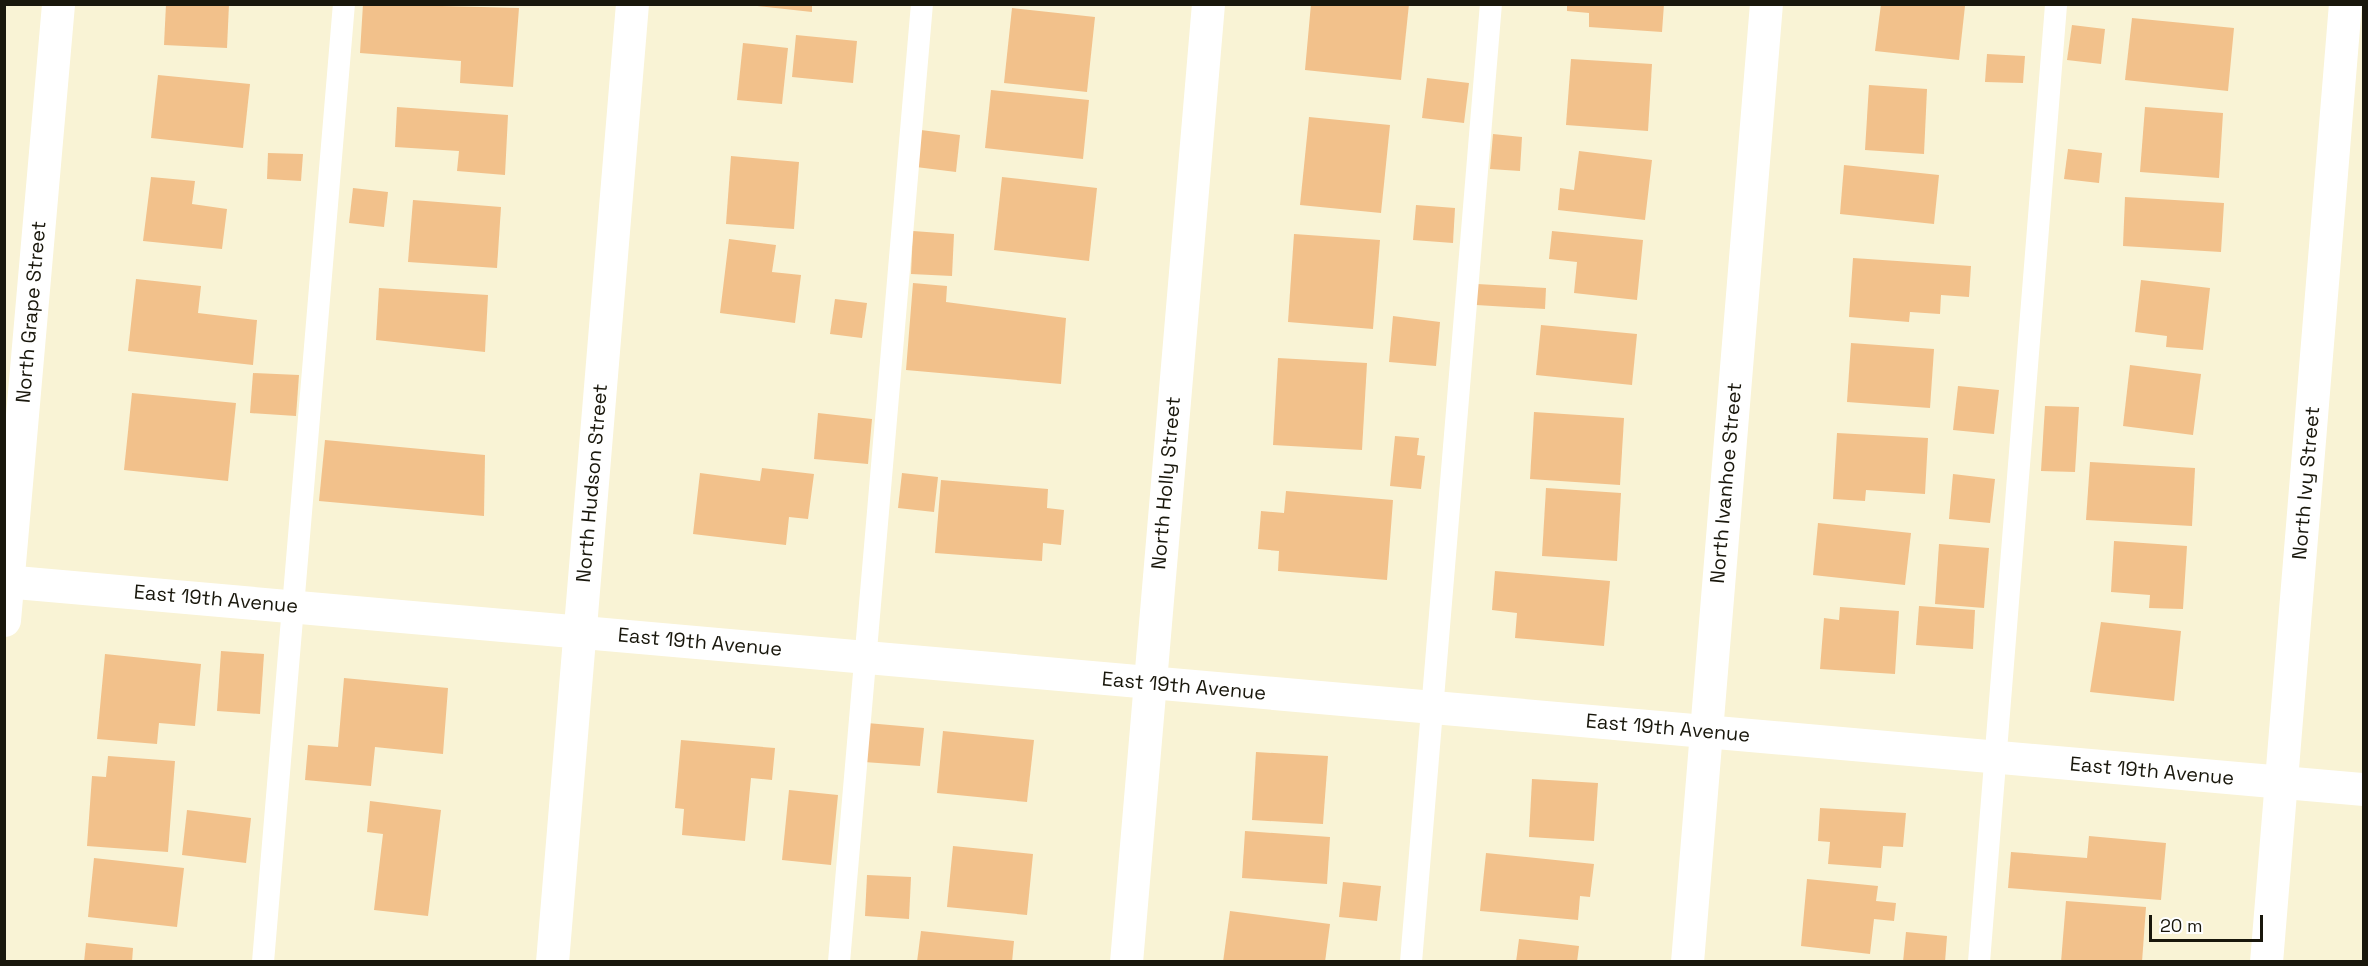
<!DOCTYPE html>
<style>
body{margin:0}
#map{position:relative;width:2368px;height:966px;overflow:hidden;background:#f9f3d5;font-family:"Space Grotesk",sans-serif}
div>[style]{position:absolute}
[style*='--x']{left:calc(var(--x)*1px);top:calc(var(--y)*1px);width:calc(var(--w)*1px);rotate:calc(var(--a)*1deg)}
.building>*{inset:0;background:#f2c18b}
.lane>*{height:22px;margin:-11px;padding:0 11px;transform-origin:11px;border-radius:11px;background:#fff}
.street>*{height:33px;margin:-16.5px;padding:0 16.5px;transform-origin:16.5px;border-radius:16.5px;background:#fff}
span{translate:-50% -50%;white-space:nowrap;text-align:center;line-height:1.15;-webkit-text-stroke:4.5px #fff;paint-order:stroke}
.street-label{font-size:20px;color:#19170c}
.frame{position:absolute;inset:0;border:6px solid #19170c;pointer-events:none}
.scale{position:absolute;left:2149px;top:915px;width:114px;height:27px;box-sizing:border-box;border:3px solid #19170c;border-top:0;padding-left:8px;font-size:18px;line-height:21px;white-space:nowrap;color:#19170c;-webkit-text-stroke:4px #fff;paint-order:stroke}
</style>
<div id="map">
<div class="building">
<i style="clip-path:polygon(166px 4px,229px 4px,227px 48px,164px 45px)"></i>
<i style="clip-path:polygon(363px 4px,519px 8px,513px 87px,460px 83px,461px 61px,360px 53px)"></i>
<i style="clip-path:polygon(739px 4px,812px 4px,812px 12px)"></i>
<i style="clip-path:polygon(1311px 4px,1409px 4px,1401px 80px,1305px 70px)"></i>
<i style="clip-path:polygon(1567px 4px,1664px 4px,1662px 32px,1589px 27px,1589px 13px,1567px 11px)"></i>
<i style="clip-path:polygon(1881px 4px,1965px 6px,1959px 60px,1875px 51px)"></i>
<i style="clip-path:polygon(1012px 8px,1095px 17px,1087px 92px,1004px 83px)"></i>
<i style="clip-path:polygon(2132px 18px,2234px 28px,2228px 91px,2125px 80px)"></i>
<i style="clip-path:polygon(2072px 25px,2105px 29px,2101px 64px,2067px 60px)"></i>
<i style="clip-path:polygon(796px 35px,857px 41px,853px 83px,792px 77px)"></i>
<i style="clip-path:polygon(743px 43px,788px 48px,782px 104px,737px 100px)"></i>
<i style="clip-path:polygon(1987px 54px,2025px 56px,2023px 83px,1985px 82px)"></i>
<i style="clip-path:polygon(1571px 59px,1652px 64px,1648px 131px,1566px 125px)"></i>
<i style="clip-path:polygon(158px 75px,250px 84px,243px 148px,151px 138px)"></i>
<i style="clip-path:polygon(1427px 78px,1469px 83px,1464px 123px,1422px 118px)"></i>
<i style="clip-path:polygon(1869px 85px,1927px 89px,1924px 154px,1865px 150px)"></i>
<i style="clip-path:polygon(991px 90px,1089px 100px,1083px 159px,985px 148px)"></i>
<i style="clip-path:polygon(397px 107px,508px 115px,505px 175px,457px 171px,459px 151px,395px 147px)"></i>
<i style="clip-path:polygon(2145px 107px,2223px 113px,2219px 178px,2140px 172px)"></i>
<i style="clip-path:polygon(1309px 117px,1390px 125px,1381px 213px,1300px 205px)"></i>
<i style="clip-path:polygon(921px 130px,960px 135px,956px 172px,916px 167px)"></i>
<i style="clip-path:polygon(1493px 134px,1522px 137px,1520px 171px,1490px 169px)"></i>
<i style="clip-path:polygon(2068px 149px,2102px 153px,2099px 183px,2064px 179px)"></i>
<i style="clip-path:polygon(1579px 151px,1652px 160px,1645px 220px,1558px 210px,1560px 188px,1574px 190px)"></i>
<i style="clip-path:polygon(268px 153px,303px 154px,301px 181px,267px 179px)"></i>
<i style="clip-path:polygon(731px 156px,799px 162px,794px 229px,726px 224px)"></i>
<i style="clip-path:polygon(1844px 165px,1939px 175px,1934px 224px,1840px 214px)"></i>
<i style="clip-path:polygon(151px 177px,195px 181px,192px 204px,227px 209px,222px 249px,143px 241px)"></i>
<i style="clip-path:polygon(1002px 177px,1097px 188px,1089px 261px,994px 250px)"></i>
<i style="clip-path:polygon(353px 188px,388px 192px,384px 227px,349px 223px)"></i>
<i style="clip-path:polygon(2125px 197px,2224px 203px,2221px 252px,2123px 246px)"></i>
<i style="clip-path:polygon(413px 200px,501px 207px,497px 268px,408px 262px)"></i>
<i style="clip-path:polygon(1416px 205px,1455px 208px,1453px 243px,1413px 240px)"></i>
<i style="clip-path:polygon(913px 231px,954px 234px,952px 276px,911px 274px)"></i>
<i style="clip-path:polygon(1552px 231px,1643px 240px,1637px 300px,1574px 293px,1577px 262px,1549px 259px)"></i>
<i style="clip-path:polygon(1294px 234px,1380px 240px,1373px 329px,1288px 322px)"></i>
<i style="clip-path:polygon(729px 239px,776px 245px,772px 272px,801px 275px,795px 323px,720px 313px)"></i>
<i style="clip-path:polygon(1853px 258px,1971px 266px,1969px 297px,1941px 295px,1940px 314px,1910px 312px,1909px 322px,1849px 317px)"></i>
<i style="clip-path:polygon(136px 279px,201px 286px,198px 313px,257px 320px,253px 365px,128px 351px)"></i>
<i style="clip-path:polygon(2141px 280px,2210px 288px,2203px 350px,2166px 347px,2167px 336px,2135px 332px)"></i>
<i style="clip-path:polygon(913px 283px,947px 286px,946px 302px,1066px 318px,1061px 384px,906px 370px)"></i>
<i style="clip-path:polygon(1477px 284px,1546px 288px,1545px 309px,1476px 305px)"></i>
<i style="clip-path:polygon(379px 288px,488px 295px,485px 352px,376px 340px)"></i>
<i style="clip-path:polygon(835px 299px,867px 303px,862px 338px,830px 334px)"></i>
<i style="clip-path:polygon(1393px 316px,1440px 322px,1436px 366px,1389px 362px)"></i>
<i style="clip-path:polygon(1541px 325px,1637px 334px,1632px 385px,1536px 375px)"></i>
<i style="clip-path:polygon(1851px 343px,1934px 349px,1930px 408px,1847px 402px)"></i>
<i style="clip-path:polygon(1278px 358px,1367px 363px,1362px 450px,1273px 445px)"></i>
<i style="clip-path:polygon(2130px 365px,2201px 374px,2193px 435px,2123px 426px)"></i>
<i style="clip-path:polygon(253px 373px,299px 375px,296px 416px,250px 413px)"></i>
<i style="clip-path:polygon(1958px 386px,1999px 390px,1994px 434px,1953px 430px)"></i>
<i style="clip-path:polygon(132px 393px,236px 403px,228px 481px,124px 470px)"></i>
<i style="clip-path:polygon(2045px 406px,2079px 407px,2075px 472px,2041px 471px)"></i>
<i style="clip-path:polygon(1534px 412px,1624px 418px,1620px 485px,1530px 479px)"></i>
<i style="clip-path:polygon(818px 413px,872px 419px,868px 464px,814px 459px)"></i>
<i style="clip-path:polygon(1837px 433px,1928px 438px,1925px 494px,1866px 490px,1865px 501px,1833px 499px)"></i>
<i style="clip-path:polygon(1395px 436px,1419px 438px,1417px 455px,1425px 456px,1421px 489px,1390px 486px)"></i>
<i style="clip-path:polygon(325px 440px,485px 455px,484px 516px,319px 501px)"></i>
<i style="clip-path:polygon(2090px 462px,2195px 468px,2192px 526px,2086px 520px)"></i>
<i style="clip-path:polygon(762px 468px,814px 474px,808px 519px,789px 517px,786px 545px,693px 534px,700px 473px,760px 481px)"></i>
<i style="clip-path:polygon(902px 473px,938px 477px,934px 512px,898px 508px)"></i>
<i style="clip-path:polygon(1953px 474px,1995px 479px,1990px 523px,1949px 519px)"></i>
<i style="clip-path:polygon(941px 480px,1048px 489px,1047px 508px,1064px 510px,1061px 545px,1043px 543px,1042px 561px,935px 553px)"></i>
<i style="clip-path:polygon(1546px 488px,1621px 493px,1617px 561px,1542px 556px)"></i>
<i style="clip-path:polygon(1286px 491px,1393px 500px,1387px 580px,1278px 571px,1279px 551px,1258px 549px,1261px 511px,1284px 513px)"></i>
<i style="clip-path:polygon(1818px 523px,1911px 533px,1905px 585px,1813px 575px)"></i>
<i style="clip-path:polygon(2114px 541px,2187px 546px,2183px 609px,2149px 608px,2150px 595px,2111px 592px)"></i>
<i style="clip-path:polygon(1939px 544px,1989px 548px,1984px 608px,1935px 604px)"></i>
<i style="clip-path:polygon(1495px 571px,1610px 581px,1604px 646px,1515px 638px,1517px 613px,1492px 610px)"></i>
<i style="clip-path:polygon(1919px 606px,1975px 610px,1973px 649px,1916px 645px)"></i>
<i style="clip-path:polygon(1840px 607px,1899px 611px,1895px 674px,1820px 669px,1824px 618px,1839px 620px)"></i>
<i style="clip-path:polygon(2101px 622px,2181px 631px,2174px 701px,2090px 692px)"></i>
<i style="clip-path:polygon(221px 651px,264px 654px,260px 714px,217px 711px)"></i>
<i style="clip-path:polygon(105px 654px,201px 664px,195px 726px,159px 723px,157px 744px,97px 739px)"></i>
<i style="clip-path:polygon(344px 678px,448px 688px,443px 754px,375px 747px,371px 786px,305px 780px,308px 745px,338px 747px)"></i>
<i style="clip-path:polygon(867px 723px,924px 728px,920px 766px,864px 762px)"></i>
<i style="clip-path:polygon(943px 731px,1034px 740px,1027px 802px,937px 793px)"></i>
<i style="clip-path:polygon(681px 740px,775px 748px,772px 780px,751px 778px,745px 841px,682px 835px,684px 809px,675px 808px)"></i>
<i style="clip-path:polygon(1256px 752px,1328px 756px,1323px 824px,1252px 820px)"></i>
<i style="clip-path:polygon(108px 756px,175px 761px,168px 852px,87px 846px,92px 776px,106px 777px)"></i>
<i style="clip-path:polygon(1532px 779px,1598px 783px,1594px 841px,1529px 837px)"></i>
<i style="clip-path:polygon(789px 790px,838px 795px,831px 865px,782px 860px)"></i>
<i style="clip-path:polygon(370px 801px,441px 810px,428px 916px,374px 910px,383px 834px,367px 832px)"></i>
<i style="clip-path:polygon(1820px 808px,1906px 813px,1903px 847px,1883px 846px,1881px 868px,1828px 864px,1830px 842px,1818px 841px)"></i>
<i style="clip-path:polygon(187px 810px,251px 818px,246px 863px,182px 855px)"></i>
<i style="clip-path:polygon(1245px 831px,1330px 837px,1327px 884px,1242px 878px)"></i>
<i style="clip-path:polygon(2089px 836px,2166px 843px,2161px 900px,2008px 888px,2011px 852px,2087px 858px)"></i>
<i style="clip-path:polygon(953px 846px,1033px 854px,1027px 915px,947px 907px)"></i>
<i style="clip-path:polygon(1486px 853px,1594px 864px,1590px 897px,1580px 896px,1578px 920px,1480px 911px)"></i>
<i style="clip-path:polygon(94px 858px,184px 868px,177px 927px,88px 917px)"></i>
<i style="clip-path:polygon(867px 875px,911px 877px,909px 919px,865px 916px)"></i>
<i style="clip-path:polygon(1807px 879px,1878px 886px,1876px 901px,1896px 903px,1894px 921px,1874px 919px,1870px 954px,1801px 946px)"></i>
<i style="clip-path:polygon(1343px 882px,1381px 886px,1377px 921px,1339px 917px)"></i>
<i style="clip-path:polygon(2066px 901px,2146px 907px,2142px 962px,2061px 962px)"></i>
<i style="clip-path:polygon(1230px 911px,1330px 924px,1325px 962px,1223px 962px)"></i>
<i style="clip-path:polygon(921px 931px,1014px 941px,1012px 962px,917px 962px)"></i>
<i style="clip-path:polygon(1906px 932px,1947px 936px,1945px 962px,1903px 962px)"></i>
<i style="clip-path:polygon(1519px 939px,1579px 946px,1577px 962px,1516px 962px)"></i>
<i style="clip-path:polygon(86px 943px,133px 948px,132px 962px,84px 962px)"></i>
</div>
<div class="lane">
<i style="--x:263;--y:962;--w:961;--a:-85.17"></i>
<i style="--x:839;--y:962;--w:962;--a:-85.05"></i>
<i style="--x:1411;--y:962;--w:961;--a:-85.23"></i>
<i style="--x:1979;--y:962;--w:961;--a:-85.4"></i>
</div>
<div class="street">
<i style="--x:4;--y:581;--w:2369;--a:5.04"></i>
<i style="--x:4;--y:620;--w:618;--a:-84.99"></i>
<i style="--x:552;--y:962;--w:961;--a:-85.23"></i>
<i style="--x:1126;--y:962;--w:962;--a:-85.11"></i>
<i style="--x:1687;--y:962;--w:961;--a:-85.29"></i>
<i style="--x:2266;--y:962;--w:961;--a:-85.29"></i>
</div>
<div class="street-label">
<span style="left:31px;top:312px;rotate:-85deg">North Grape Street</span>
<span style="left:592px;top:483px;rotate:-85deg">North Hudson Street</span>
<span style="left:1166px;top:483px;rotate:-85deg">North Holly Street</span>
<span style="left:1726px;top:483px;rotate:-85deg">North Ivanhoe Street</span>
<span style="left:2306px;top:483px;rotate:-85deg">North Ivy Street</span>
<span style="left:216px;top:599px;rotate:5deg">East 19th Avenue</span>
<span style="left:700px;top:642px;rotate:5deg">East 19th Avenue</span>
<span style="left:1184px;top:686px;rotate:5deg">East 19th Avenue</span>
<span style="left:1668px;top:728px;rotate:5deg">East 19th Avenue</span>
<span style="left:2152px;top:771px;rotate:5deg">East 19th Avenue</span>
</div>
<div class="frame"></div>
<div class="scale">20 m</div>
</div>
